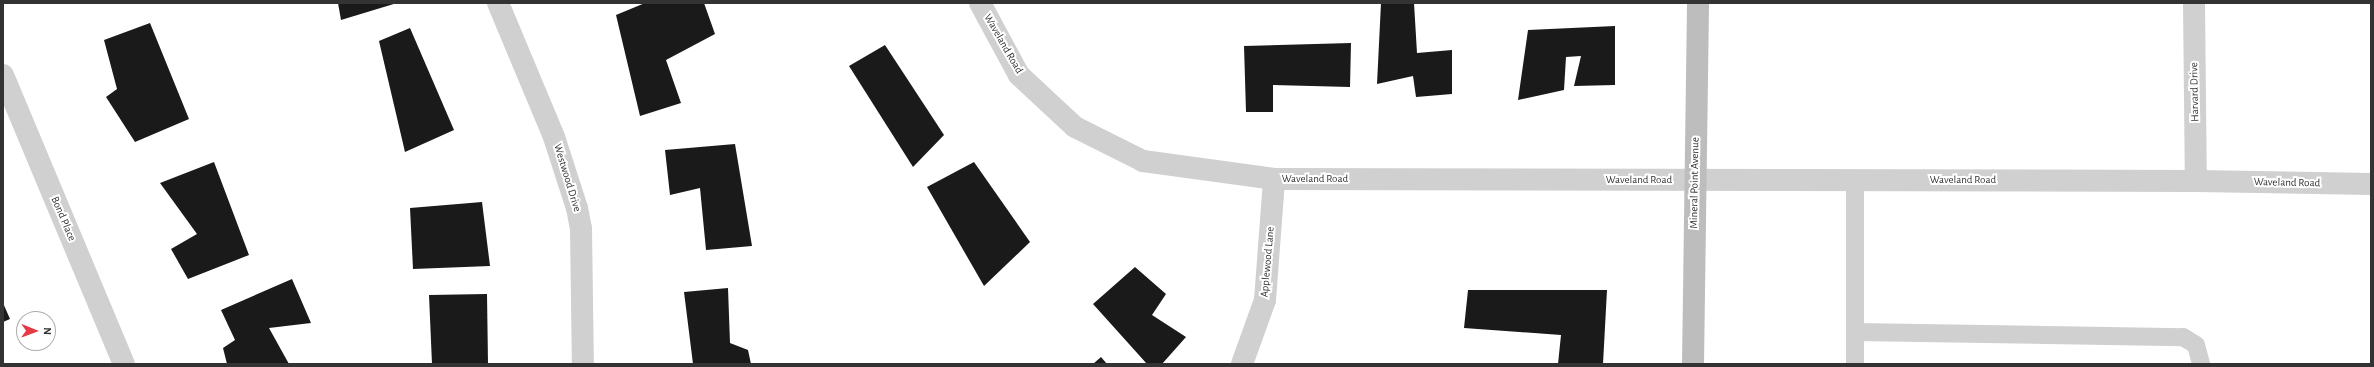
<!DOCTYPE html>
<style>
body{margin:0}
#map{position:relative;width:2374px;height:367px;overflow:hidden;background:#fff;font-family:"Alegreya Sans",sans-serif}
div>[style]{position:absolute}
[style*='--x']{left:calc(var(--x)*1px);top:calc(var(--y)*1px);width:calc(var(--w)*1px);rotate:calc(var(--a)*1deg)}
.building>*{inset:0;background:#1a1a1a}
.lane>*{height:18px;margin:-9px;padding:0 9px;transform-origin:9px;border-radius:9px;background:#d0d0d0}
.street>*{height:22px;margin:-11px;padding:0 11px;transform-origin:11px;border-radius:11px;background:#d0d0d0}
.secondary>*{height:22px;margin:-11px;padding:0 11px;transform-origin:11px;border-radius:11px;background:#bdbdbd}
span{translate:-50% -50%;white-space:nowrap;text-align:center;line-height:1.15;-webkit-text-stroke:4px #fff;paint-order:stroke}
.street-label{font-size:11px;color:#333}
.frame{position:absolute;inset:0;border:4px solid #333;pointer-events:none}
.north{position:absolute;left:16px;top:311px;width:40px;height:40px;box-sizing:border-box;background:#fff;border:1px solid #adadad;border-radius:50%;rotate:91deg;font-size:11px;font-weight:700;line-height:16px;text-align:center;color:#333}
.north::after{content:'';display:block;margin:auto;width:14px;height:18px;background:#e63946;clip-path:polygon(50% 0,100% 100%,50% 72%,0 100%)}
</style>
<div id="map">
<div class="building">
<i style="clip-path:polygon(338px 3px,397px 3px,341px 20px)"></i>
<i style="clip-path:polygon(645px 3px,704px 3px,715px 34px,666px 60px,681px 103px,640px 116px,616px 15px)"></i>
<i style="clip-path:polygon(1381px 3px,1414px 3px,1417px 53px,1452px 50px,1452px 94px,1416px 97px,1413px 76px,1377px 84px)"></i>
<i style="clip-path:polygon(150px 23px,189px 119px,135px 142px,106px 97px,117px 89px,104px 40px)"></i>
<i style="clip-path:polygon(1615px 26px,1615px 85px,1574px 86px,1581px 56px,1566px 57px,1564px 90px,1518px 100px,1528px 30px)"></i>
<i style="clip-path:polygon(410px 28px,454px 130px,405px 152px,379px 41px)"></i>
<i style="clip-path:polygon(1351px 43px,1350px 87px,1273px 85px,1273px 112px,1246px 112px,1244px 46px)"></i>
<i style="clip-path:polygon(885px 45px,944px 135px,913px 167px,849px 66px)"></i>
<i style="clip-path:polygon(735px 144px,752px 246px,706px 250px,700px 188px,670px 195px,665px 150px)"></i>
<i style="clip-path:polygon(214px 162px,249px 255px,188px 279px,171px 249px,197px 234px,160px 183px)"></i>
<i style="clip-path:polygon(974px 162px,1030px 242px,984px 286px,927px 187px)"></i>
<i style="clip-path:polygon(482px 202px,490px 266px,413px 269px,410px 208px)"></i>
<i style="clip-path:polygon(1135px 267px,1166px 294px,1152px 315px,1186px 337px,1162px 364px,1147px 364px,1093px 304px)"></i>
<i style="clip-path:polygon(292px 279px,311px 323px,269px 328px,289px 364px,227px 364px,223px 348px,235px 340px,221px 310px)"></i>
<i style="clip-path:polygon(728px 288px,730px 343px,748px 350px,751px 364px,693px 364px,684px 292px)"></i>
<i style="clip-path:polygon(1468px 290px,1607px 290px,1603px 364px,1558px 364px,1561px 335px,1464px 328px)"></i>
<i style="clip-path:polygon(487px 294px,488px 364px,432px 364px,429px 295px)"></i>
<i style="clip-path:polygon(3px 303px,10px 319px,3px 322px)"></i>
<i style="clip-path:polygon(1101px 357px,1107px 364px,1093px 364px)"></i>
</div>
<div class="lane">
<i style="--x:1855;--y:180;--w:152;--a:90"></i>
<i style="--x:1855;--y:364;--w:32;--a:-90"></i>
<i style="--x:1855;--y:332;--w:328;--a:0.9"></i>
<i style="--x:2183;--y:337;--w:15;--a:32"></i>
<i style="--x:2196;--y:345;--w:20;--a:75"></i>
</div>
<div class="street">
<i style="--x:498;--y:3;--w:145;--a:67.3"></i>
<i style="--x:554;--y:137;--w:75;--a:72.1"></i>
<i style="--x:577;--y:208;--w:21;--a:79"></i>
<i style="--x:581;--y:229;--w:135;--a:89.2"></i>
<i style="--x:980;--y:3;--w:82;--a:61.6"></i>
<i style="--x:1019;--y:75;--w:76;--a:42.9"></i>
<i style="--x:1075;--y:127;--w:76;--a:26.6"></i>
<i style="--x:1143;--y:161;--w:132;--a:7.8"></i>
<i style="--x:1274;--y:179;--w:922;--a:0.12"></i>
<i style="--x:2196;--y:181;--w:175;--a:1"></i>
<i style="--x:2194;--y:3;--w:178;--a:89.4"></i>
<i style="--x:3;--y:75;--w:313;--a:67.3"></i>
<i style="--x:1242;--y:364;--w:68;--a:-70.2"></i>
<i style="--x:1265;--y:300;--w:121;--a:-85.7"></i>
</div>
<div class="secondary">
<i style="--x:1693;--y:364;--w:361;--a:-89.2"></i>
</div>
<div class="street-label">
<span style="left:1003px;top:44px;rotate:60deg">Waveland Road</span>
<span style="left:2195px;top:92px;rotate:-91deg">Harvard Drive</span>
<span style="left:567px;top:178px;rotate:73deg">Westwood Drive</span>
<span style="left:1315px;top:179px">Waveland Road</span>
<span style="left:1639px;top:180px">Waveland Road</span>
<span style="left:1963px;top:180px">Waveland Road</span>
<span style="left:1695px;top:183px;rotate:-89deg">Mineral Point Avenue</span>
<span style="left:2287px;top:183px;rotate:1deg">Waveland Road</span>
<span style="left:63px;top:219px;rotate:67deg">Bond Place</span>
<span style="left:1268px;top:262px;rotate:-85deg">Applewood Lane</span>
</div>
<div class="frame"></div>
<div class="north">N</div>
</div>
